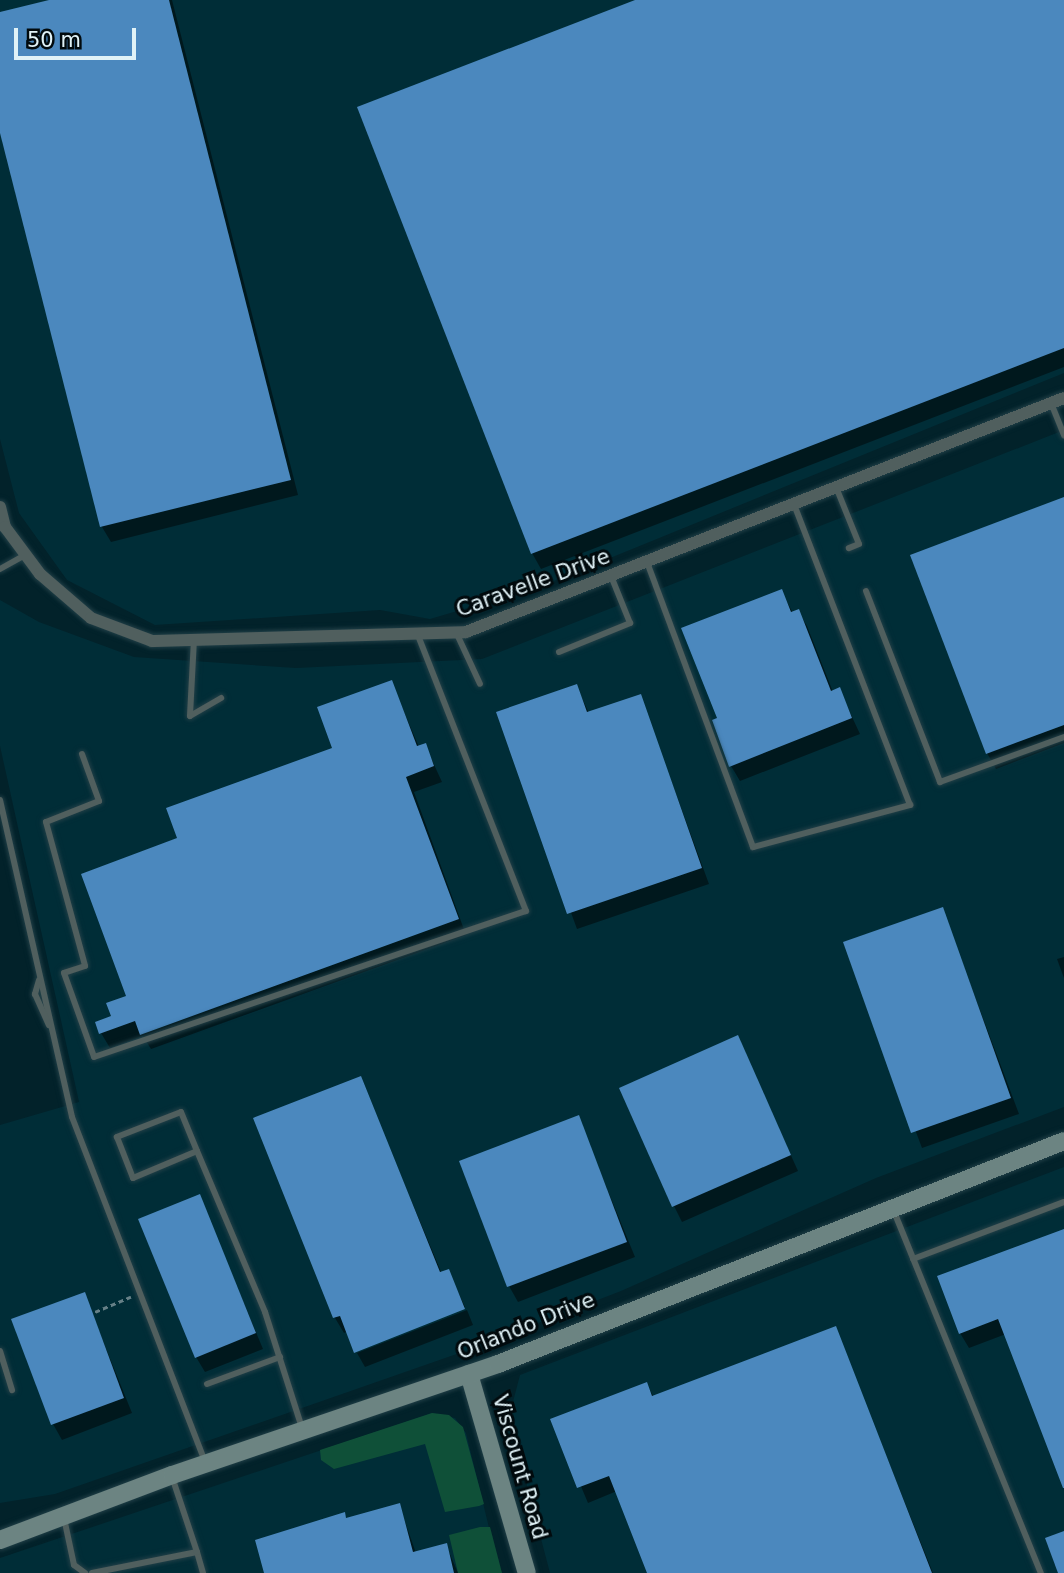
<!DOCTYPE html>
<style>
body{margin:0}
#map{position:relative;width:1064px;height:1573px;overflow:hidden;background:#02222a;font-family:"DejaVu Sans",sans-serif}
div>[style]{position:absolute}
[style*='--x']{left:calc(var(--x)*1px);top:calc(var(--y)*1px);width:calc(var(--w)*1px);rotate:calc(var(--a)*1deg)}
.built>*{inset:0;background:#002d37}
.green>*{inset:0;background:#0f5038}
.shadow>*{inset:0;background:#0007}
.building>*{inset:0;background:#4b88be}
.path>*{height:2.5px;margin-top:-1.25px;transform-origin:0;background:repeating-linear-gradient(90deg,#668087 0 5px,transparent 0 8.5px)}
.roads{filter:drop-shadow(0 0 2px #213f47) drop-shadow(0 0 2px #213f47)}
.lane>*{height:6px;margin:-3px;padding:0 3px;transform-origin:3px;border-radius:3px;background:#505f5e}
.street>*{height:12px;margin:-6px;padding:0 6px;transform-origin:6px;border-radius:6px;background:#505f5e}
.secondary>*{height:18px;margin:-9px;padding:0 9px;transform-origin:9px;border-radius:9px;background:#6c8482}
span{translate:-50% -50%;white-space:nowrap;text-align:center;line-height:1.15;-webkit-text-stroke:6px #010a0d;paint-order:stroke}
.street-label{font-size:21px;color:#e0f2f7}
.scale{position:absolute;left:14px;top:28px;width:122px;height:32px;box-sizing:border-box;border:4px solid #e0f2f7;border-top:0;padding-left:9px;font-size:21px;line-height:24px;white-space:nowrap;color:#e0f2f7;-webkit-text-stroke:5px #010a0d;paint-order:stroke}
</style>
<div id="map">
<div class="built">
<i style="clip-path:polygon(0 0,1064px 0,1064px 373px,539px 587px,430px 619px,380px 610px,155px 625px,67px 580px,19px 513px,0 439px)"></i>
<i style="clip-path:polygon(1064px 430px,1064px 1107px,876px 1178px,621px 1291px,471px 1349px,55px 1494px,0 1503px,0 1125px,79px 1102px,0 746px,0 600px,39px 622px,134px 657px,296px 668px,482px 659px)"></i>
<i style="clip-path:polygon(1064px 1167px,1064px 1573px,550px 1573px,509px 1417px,520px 1375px)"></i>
<i style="clip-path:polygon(432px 1413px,455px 1418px,466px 1433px,500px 1573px,0 1573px,0 1558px)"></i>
</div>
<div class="green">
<i style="clip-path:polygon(432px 1413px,449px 1415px,463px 1427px,484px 1504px,479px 1506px,445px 1512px,425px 1444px,334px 1469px,321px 1460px,320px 1450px)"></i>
<i style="clip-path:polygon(480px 1527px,490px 1527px,502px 1573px,458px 1573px,449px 1535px)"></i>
</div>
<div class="shadow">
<i style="clip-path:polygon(56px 0,172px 0,298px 495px,111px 542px,102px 527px,0 126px,0 14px)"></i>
<i style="clip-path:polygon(640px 0,1064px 0,1064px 367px,541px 569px,532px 553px)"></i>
<i style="clip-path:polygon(1064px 499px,1064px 743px,996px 769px,987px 753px)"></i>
<i style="clip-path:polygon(781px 591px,793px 613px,798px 611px,807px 626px,833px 692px,839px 689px,860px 734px,740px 781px,731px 766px,720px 719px)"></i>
<i style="clip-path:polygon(391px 682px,419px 747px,425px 745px,442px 782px,414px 792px,466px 935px,151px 1049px,143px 1036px,110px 1048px,101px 1033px,128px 997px,179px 839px,334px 749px)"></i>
<i style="clip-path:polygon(576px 686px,589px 713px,640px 696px,709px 884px,577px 929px,498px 713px)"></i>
<i style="clip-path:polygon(942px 909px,1019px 1114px,922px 1148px,845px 943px)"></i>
<i style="clip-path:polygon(1064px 957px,1064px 978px,1057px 959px)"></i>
<i style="clip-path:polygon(738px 1038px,798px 1171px,682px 1222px,674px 1206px)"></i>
<i style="clip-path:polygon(360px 1078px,442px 1274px,448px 1271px,465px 1307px,355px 1350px,348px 1331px,344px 1333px,335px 1318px,256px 1119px)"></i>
<i style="clip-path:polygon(578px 1118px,635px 1257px,518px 1302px,509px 1286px)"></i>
<i style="clip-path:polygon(199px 1196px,263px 1349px,205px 1372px,196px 1357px)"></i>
<i style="clip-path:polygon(1064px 1231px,1064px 1486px,1006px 1334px,969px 1348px,960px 1333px)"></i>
<i style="clip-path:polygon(84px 1294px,132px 1413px,62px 1440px,53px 1424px)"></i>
<i style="clip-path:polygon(467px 1310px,473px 1325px,365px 1367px,357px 1353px)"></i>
<i style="clip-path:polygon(835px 1328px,933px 1573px,649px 1573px,617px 1491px,588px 1503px,553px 1420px,646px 1384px,654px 1397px)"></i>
<i style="clip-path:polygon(399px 1505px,416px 1553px,446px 1545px,458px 1573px,266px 1573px,347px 1519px)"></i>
</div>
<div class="building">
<i style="clip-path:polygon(49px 0,169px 0,291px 480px,100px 527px,0 133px,0 12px)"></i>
<i style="clip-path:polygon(635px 0,1064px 0,1064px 348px,531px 554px,357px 107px)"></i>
<i style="clip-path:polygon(1064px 497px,1064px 725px,986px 754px,910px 555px)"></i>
<i style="clip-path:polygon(782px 589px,791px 612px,799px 609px,831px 691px,840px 687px,852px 718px,729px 767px,712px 720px,717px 718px,681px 628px)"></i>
<i style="clip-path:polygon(392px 680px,417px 746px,426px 743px,434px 766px,406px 777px,459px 919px,140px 1035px,135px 1021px,99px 1034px,95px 1022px,111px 1016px,106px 1003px,126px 996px,81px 874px,177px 838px,166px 808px,332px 748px,317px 707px)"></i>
<i style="clip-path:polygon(577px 684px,587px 712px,641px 694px,702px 868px,567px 914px,496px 712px)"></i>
<i style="clip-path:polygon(943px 907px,1011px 1098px,911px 1133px,843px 942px)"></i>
<i style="clip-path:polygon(738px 1035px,791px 1155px,672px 1207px,619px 1088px)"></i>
<i style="clip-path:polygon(361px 1076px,440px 1272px,449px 1269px,465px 1309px,354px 1353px,340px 1316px,333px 1318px,253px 1118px)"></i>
<i style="clip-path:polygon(579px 1115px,627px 1242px,507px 1287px,459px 1161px)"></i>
<i style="clip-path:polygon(200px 1194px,256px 1333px,195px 1358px,138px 1219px)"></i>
<i style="clip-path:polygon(1064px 1229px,1064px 1488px,1063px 1488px,998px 1319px,959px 1334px,937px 1276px)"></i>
<i style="clip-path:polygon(85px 1292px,124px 1398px,51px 1425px,11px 1319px)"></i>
<i style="clip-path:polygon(836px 1326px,932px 1573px,647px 1573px,609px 1476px,577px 1488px,550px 1419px,647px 1382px,652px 1396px)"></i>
<i style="clip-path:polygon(400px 1503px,413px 1552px,447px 1543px,454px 1573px,264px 1573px,255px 1540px,345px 1512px,346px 1518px)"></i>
<i style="clip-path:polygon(1064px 1531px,1064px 1573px,1058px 1573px,1045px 1538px)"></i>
</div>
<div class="path">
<i style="--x:95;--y:1312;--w:39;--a:-23"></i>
</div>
<div class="roads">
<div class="lane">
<i style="--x:1051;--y:403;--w:35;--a:68"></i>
<i style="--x:836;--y:487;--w:61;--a:68"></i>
<i style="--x:859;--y:544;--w:11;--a:158"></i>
<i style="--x:647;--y:562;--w:304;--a:69.6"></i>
<i style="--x:753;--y:847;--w:163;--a:-15"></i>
<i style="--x:910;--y:805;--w:323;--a:-111.1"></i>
<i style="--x:0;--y:569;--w:29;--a:-29"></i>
<i style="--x:866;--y:591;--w:205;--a:68.8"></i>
<i style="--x:940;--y:782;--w:132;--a:-19.9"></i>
<i style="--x:456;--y:632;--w:57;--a:65.2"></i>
<i style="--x:194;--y:639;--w:77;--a:93"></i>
<i style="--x:190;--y:716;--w:36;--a:-30"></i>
<i style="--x:559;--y:652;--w:77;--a:-22.2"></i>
<i style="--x:630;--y:623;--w:51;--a:-112"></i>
<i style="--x:82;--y:754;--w:50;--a:70.1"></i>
<i style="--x:99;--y:801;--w:57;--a:158.4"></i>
<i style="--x:46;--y:822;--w:149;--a:74.8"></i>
<i style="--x:85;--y:966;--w:22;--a:162"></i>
<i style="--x:64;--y:973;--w:89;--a:70.3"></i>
<i style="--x:94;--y:1057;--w:456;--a:-18.7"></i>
<i style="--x:526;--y:911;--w:296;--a:-111.4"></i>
<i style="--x:0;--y:800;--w:325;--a:77.2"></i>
<i style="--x:72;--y:1117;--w:369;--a:68.9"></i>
<i style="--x:39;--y:980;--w:15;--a:106"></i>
<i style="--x:35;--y:994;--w:34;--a:66"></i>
<i style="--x:197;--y:1151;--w:42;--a:-112.3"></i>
<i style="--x:181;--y:1112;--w:69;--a:158.7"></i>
<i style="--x:117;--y:1137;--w:44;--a:68.7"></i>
<i style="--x:133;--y:1178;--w:69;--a:-22.9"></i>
<i style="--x:197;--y:1151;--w:175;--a:67.1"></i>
<i style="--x:265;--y:1312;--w:122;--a:72.3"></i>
<i style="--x:893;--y:1209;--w:393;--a:67.9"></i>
<i style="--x:913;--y:1259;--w:161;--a:-20.7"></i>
<i style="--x:0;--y:1351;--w:41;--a:72.9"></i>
<i style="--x:207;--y:1384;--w:78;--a:-20.3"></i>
<i style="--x:64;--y:1518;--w:48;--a:78"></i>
<i style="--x:74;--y:1565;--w:14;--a:36"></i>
<i style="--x:197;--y:1552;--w:22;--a:74"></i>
<i style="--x:92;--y:1573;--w:107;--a:-11.3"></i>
<i style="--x:197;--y:1552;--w:79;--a:-108.4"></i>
</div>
<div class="street">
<i style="--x:0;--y:507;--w:21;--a:76"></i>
<i style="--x:5;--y:527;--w:59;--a:53.3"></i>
<i style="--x:40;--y:574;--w:67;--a:40.8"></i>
<i style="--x:91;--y:618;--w:65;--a:20.7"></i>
<i style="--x:152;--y:641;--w:314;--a:-1.6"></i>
<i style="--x:466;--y:632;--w:642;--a:-21.37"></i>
</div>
<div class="secondary">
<i style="--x:469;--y:1374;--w:207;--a:73.8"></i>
<i style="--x:0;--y:1540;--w:184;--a:-20.7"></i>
<i style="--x:172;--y:1475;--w:344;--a:-18.8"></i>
<i style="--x:498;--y:1364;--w:608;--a:-21.5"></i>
</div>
</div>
<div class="street-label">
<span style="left:533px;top:583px;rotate:-20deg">Caravelle Drive</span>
<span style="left:526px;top:1326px;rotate:-22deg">Orlando Drive</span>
<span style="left:520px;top:1467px;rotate:74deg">Viscount Road</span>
</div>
<div class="scale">50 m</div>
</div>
